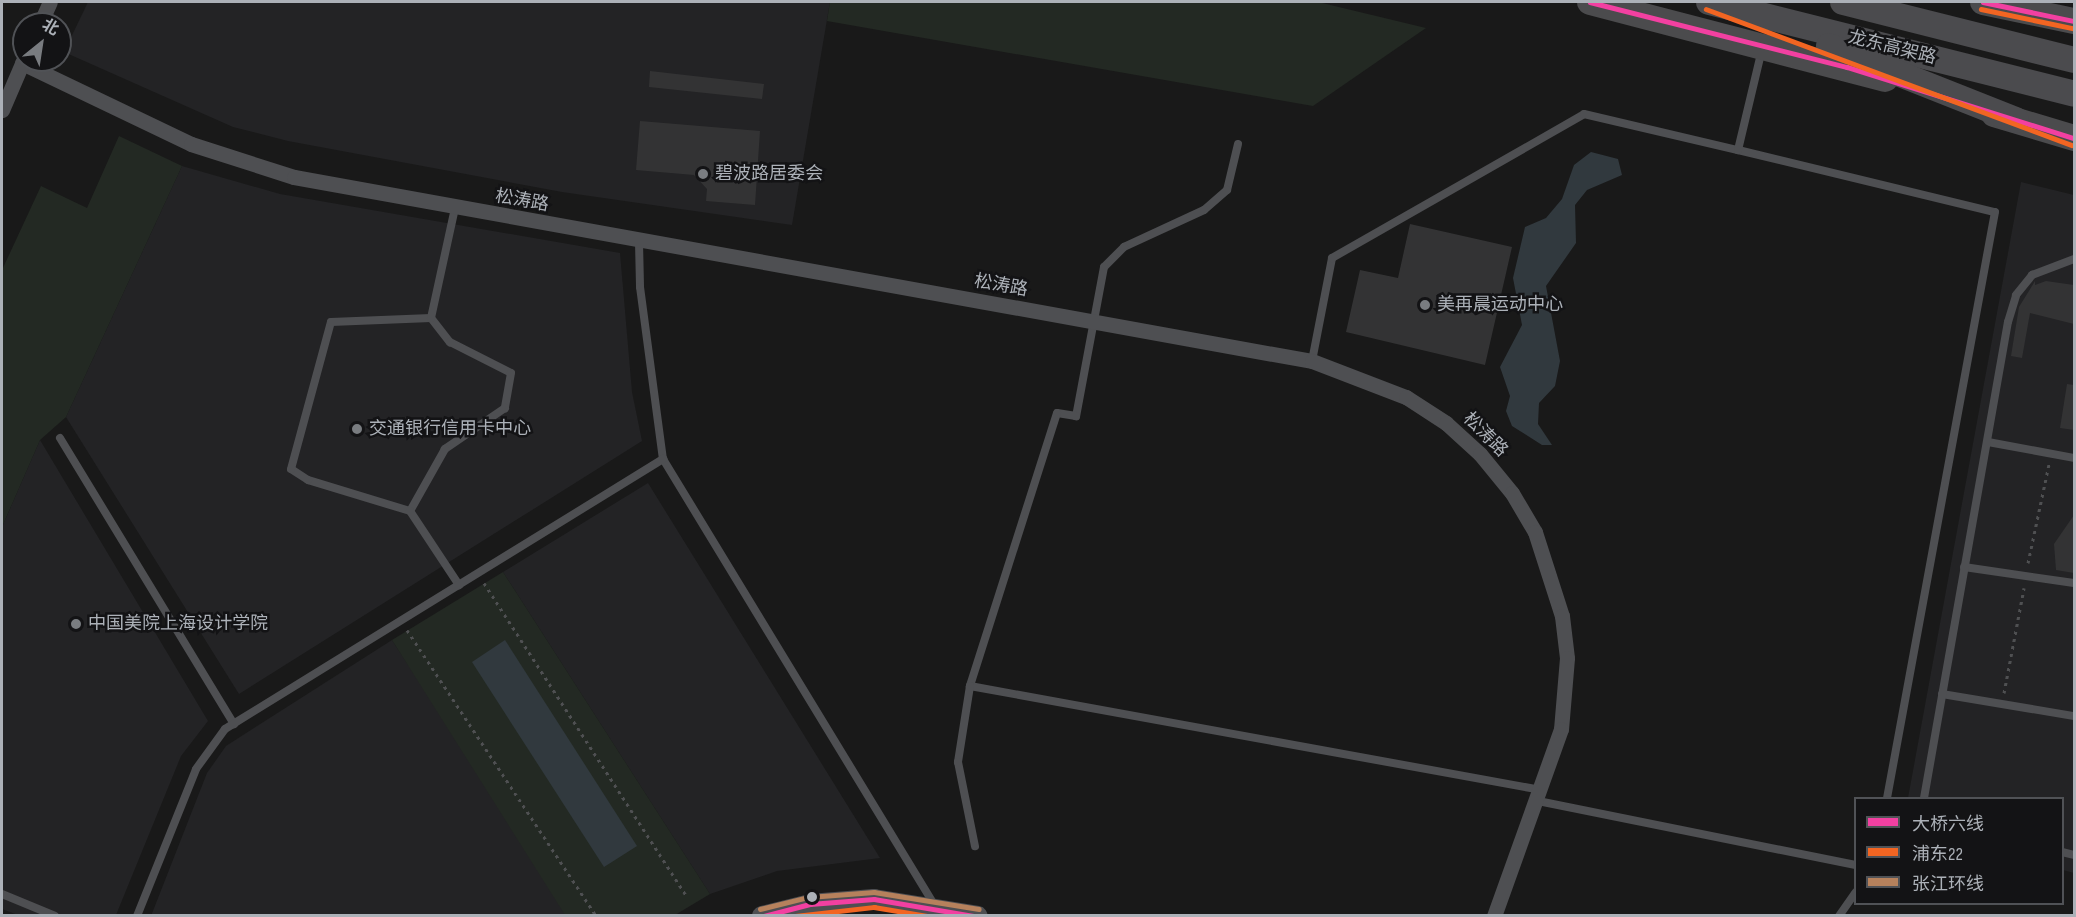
<!DOCTYPE html>
<meta charset="utf-8">
<style>
body{margin:0}
#map{position:relative;width:2076px;height:917px;overflow:hidden;background:#191919;font-family:"Sofia Sans Condensed","Noto Sans SC",sans-serif}
div>[style]{position:absolute}
[style*='--x']{left:calc(var(--x)*1px);top:calc(var(--y)*1px);width:calc(var(--w)*1px);rotate:calc(var(--a)*1deg)}
.built>*{inset:0;background:#232325}
.green>*{inset:0;background:#232923}
.water>*{inset:0;background:#31393e}
.building>*{inset:0;background:#333334}
.path>*{height:3px;margin-top:-1.5px;transform-origin:0;background:repeating-linear-gradient(90deg,#4f5052 0 3px,transparent 0 7.5px)}
.service>*{height:8px;margin:-4px;padding:0 4px;transform-origin:4px;border-radius:4px;background:#4e4f52}
.minor>*{height:15px;margin:-7.5px;padding:0 7.5px;transform-origin:7.5px;border-radius:7.5px;background:#4e4f52}
.tertiary>*{height:20px;margin:-10px;padding:0 10px;transform-origin:10px;border-radius:10px;background:#4e4f52}
.primary>*{height:26px;margin:-13px;padding:0 13px;transform-origin:13px;border-radius:13px;background:#4b4b4d}
.trunk>*{height:26px;margin:-13px;padding:0 13px;transform-origin:13px;border-radius:13px;background:#4b4b4e}
.bus-1>*{height:4.5px;margin:-2.25px;padding:0 2.25px;transform-origin:2.25px;border-radius:2.25px;background:#f240a1}
.bus-2>*{height:4.5px;margin:-2.25px;padding:0 2.25px;transform-origin:2.25px;border-radius:2.25px;background:#f26522}
.bus-3>*{height:4.5px;margin:-2.25px;padding:0 2.25px;transform-origin:2.25px;border-radius:2.25px;background:#b6815c}
.dots>*{width:16px;height:16px;translate:-50% -50%;box-sizing:border-box;border:3px solid #131315;border-radius:50%}
span{translate:-50% -50%;white-space:nowrap;text-align:center;line-height:1.15;-webkit-text-stroke:5px #131315;paint-order:stroke}
.street-label{font-size:18px;color:#acb1b8}
.poi-label{font-size:18px;color:#acb1b8}
.left{translate:0 -50%;text-align:left}
.frame{position:absolute;inset:0;border:3px solid #acb1b8;pointer-events:none}
.legend{position:absolute;left:1854px;top:797px;width:210px;height:108px;box-sizing:border-box;background:#131315;border:2px solid #505256;margin:0;padding:8px 10px;list-style:none;font-size:18px;color:#acb1b8}
.legend li{display:flex;align-items:center;gap:12px;height:30px}
.legend b{width:30px;border:2px solid #505256}
.north{position:absolute;left:12px;top:12px;width:60px;height:60px;box-sizing:border-box;background:#131315;border:2px solid #505256;border-radius:50%;rotate:30deg;font-size:16px;font-weight:700;line-height:24px;text-align:center;color:#acb1b8}
.north::after{content:'';display:block;margin:auto;width:21px;height:27px;background:#797c80;clip-path:polygon(50% 0,100% 100%,50% 72%,0 100%)}
</style>
<div id="map">
<div class="built">
<i style="clip-path:polygon(88px 2px,830px 2px,792px 225px,562px 192px,288px 141px,233px 127px,64px 52px)"></i>
<i style="clip-path:polygon(182px 166px,280px 194px,620px 253px,632px 392px,642px 441px,239px 694px,66px 417px)"></i>
<i style="clip-path:polygon(2021px 182px,2074px 195px,2074px 873px,2063px 870px,2062px 798px,1908px 798px)"></i>
<i style="clip-path:polygon(40px 440px,208px 721px,181px 756px,116px 915px,18px 915px,2px 909px,2px 527px)"></i>
<i style="clip-path:polygon(648px 483px,880px 858px,777px 871px,710px 894px,503px 572px)"></i>
<i style="clip-path:polygon(392px 640px,571px 915px,151px 916px,207px 773px,226px 746px)"></i>
</div>
<div class="green">
<i style="clip-path:polygon(830px 2px,1318px 2px,1426px 28px,1313px 106px,827px 21px)"></i>
<i style="clip-path:polygon(119px 136px,182px 166px,66px 417px,40px 440px,2px 527px,2px 270px,41px 186px,87px 208px)"></i>
<i style="clip-path:polygon(503px 572px,710px 894px,675px 915px,565px 915px,392px 640px)"></i>
</div>
<div class="water">
<i style="clip-path:polygon(1591px 152px,1618px 159px,1622px 175px,1587px 190px,1575px 205px,1576px 243px,1546px 286px,1560px 361px,1555px 386px,1539px 403px,1538px 424px,1552px 445px,1542px 445px,1512px 426px,1506px 411px,1510px 396px,1500px 367px,1522px 325px,1513px 278px,1525px 227px,1546px 218px,1562px 199px,1574px 165px)"></i>
<i style="clip-path:polygon(505px 640px,637px 846px,604px 867px,472px 662px)"></i>
</div>
<div class="building">
<i style="clip-path:polygon(650px 71px,764px 84px,762px 99px,649px 87px)"></i>
<i style="clip-path:polygon(640px 121px,760px 131px,755px 205px,706px 201px,707px 189px,694px 175px,636px 170px)"></i>
<i style="clip-path:polygon(1410px 224px,1512px 247px,1485px 365px,1346px 332px,1360px 270px,1398px 278px)"></i>
<i style="clip-path:polygon(2035px 281px,2035px 285px,2046px 281px,2074px 285px,2074px 324px,2030px 313px,2022px 358px,2011px 356px,2019px 307px)"></i>
<i style="clip-path:polygon(2067px 384px,2074px 385px,2074px 430px,2060px 428px)"></i>
<i style="clip-path:polygon(2074px 515px,2074px 573px,2056px 570px,2054px 544px)"></i>
</div>
<div class="path">
<i style="--x:2028;--y:563;--w:101;--a:-78"></i>
<i style="--x:484;--y:583;--w:374;--a:57.1"></i>
<i style="--x:407;--y:630;--w:343;--a:56.5"></i>
<i style="--x:2004;--y:693;--w:107;--a:-79.2"></i>
</div>
<div class="service">
<i style="--x:1238;--y:144;--w:47;--a:103.4"></i>
<i style="--x:1227;--y:190;--w:30;--a:139"></i>
<i style="--x:1204;--y:210;--w:88;--a:155.2"></i>
<i style="--x:1124;--y:247;--w:28;--a:135"></i>
<i style="--x:1104;--y:267;--w:152;--a:100.6"></i>
<i style="--x:1076;--y:416;--w:19;--a:-171"></i>
<i style="--x:1057;--y:413;--w:287;--a:107.7"></i>
<i style="--x:970;--y:686;--w:580;--a:10.32"></i>
<i style="--x:1738;--y:150;--w:264;--a:13.6"></i>
<i style="--x:1995;--y:212;--w:596;--a:100.44"></i>
<i style="--x:639;--y:242;--w:45;--a:88.7"></i>
<i style="--x:640;--y:287;--w:174;--a:82.4"></i>
<i style="--x:663;--y:459;--w:523;--a:58.68"></i>
<i style="--x:431;--y:318;--w:31;--a:52"></i>
<i style="--x:450;--y:342;--w:68;--a:26.9"></i>
<i style="--x:511;--y:373;--w:36;--a:100"></i>
<i style="--x:505;--y:408;--w:73;--a:145.7"></i>
<i style="--x:445;--y:449;--w:71;--a:119.4"></i>
<i style="--x:410;--y:511;--w:107;--a:-163.1"></i>
<i style="--x:308;--y:480;--w:20;--a:-147"></i>
<i style="--x:291;--y:469;--w:152;--a:-74.8"></i>
<i style="--x:331;--y:322;--w:100;--a:-2.3"></i>
<i style="--x:431;--y:318;--w:113;--a:-77.7"></i>
<i style="--x:1312;--y:361;--w:105;--a:-79"></i>
<i style="--x:1332;--y:258;--w:290;--a:-29.7"></i>
<i style="--x:1584;--y:114;--w:158;--a:13.2"></i>
<i style="--x:1738;--y:150;--w:104;--a:-76.6"></i>
<i style="--x:60;--y:438;--w:335;--a:58.7"></i>
<i style="--x:1988;--y:442;--w:87;--a:10.5"></i>
<i style="--x:410;--y:511;--w:89;--a:56.5"></i>
<i style="--x:1964;--y:567;--w:111;--a:8.3"></i>
<i style="--x:970;--y:686;--w:77;--a:99"></i>
<i style="--x:958;--y:762;--w:86;--a:78.6"></i>
<i style="--x:1942;--y:694;--w:134;--a:9.5"></i>
<i style="--x:1924;--y:798;--w:483;--a:-80"></i>
<i style="--x:2008;--y:322;--w:28;--a:-73"></i>
<i style="--x:2016;--y:295;--w:26;--a:-51"></i>
<i style="--x:2032;--y:275;--w:45;--a:-20.9"></i>
<i style="--x:1538;--y:801;--w:324;--a:11.4"></i>
<i style="--x:2062;--y:852;--w:12;--a:14"></i>
<i style="--x:2;--y:894;--w:57;--a:22.5"></i>
<i style="--x:137;--y:916;--w:158;--a:-68.1"></i>
<i style="--x:196;--y:769;--w:49;--a:-54.1"></i>
<i style="--x:225;--y:729;--w:515;--a:-31.65"></i>
<i style="--x:1839;--y:916;--w:29;--a:-55"></i>
</div>
<div class="minor">
<i style="--x:40;--y:24;--w:24;--a:-66"></i>
<i style="--x:22;--y:63;--w:187;--a:25.6"></i>
<i style="--x:191;--y:144;--w:108;--a:17.8"></i>
<i style="--x:294;--y:177;--w:1034;--a:10.25"></i>
<i style="--x:1312;--y:361;--w:101;--a:21"></i>
<i style="--x:1406;--y:397;--w:48;--a:33"></i>
<i style="--x:1446;--y:423;--w:46;--a:42.4"></i>
<i style="--x:1480;--y:454;--w:50;--a:50.6"></i>
<i style="--x:1512;--y:493;--w:45;--a:59.5"></i>
<i style="--x:1535;--y:532;--w:88;--a:72.2"></i>
<i style="--x:1562;--y:616;--w:42;--a:83.2"></i>
<i style="--x:1567;--y:658;--w:71;--a:94.8"></i>
<i style="--x:1561;--y:729;--w:199;--a:109.7"></i>
<i style="--x:2;--y:110;--w:56;--a:-66.7"></i>
</div>
<div class="tertiary">
<i style="--x:762;--y:916;--w:49;--a:-14"></i>
<i style="--x:810;--y:904;--w:64;--a:-4.5"></i>
<i style="--x:874;--y:899;--w:105;--a:9.3"></i>
</div>
<div class="primary">
<i style="--x:1590;--y:2;--w:305;--a:14.6"></i>
<i style="--x:1983;--y:2;--w:93;--a:11.8"></i>
<i style="--x:1994;--y:114;--w:84;--a:16.7"></i>
</div>
<div class="trunk">
<i style="--x:1709;--y:2;--w:376;--a:14.1"></i>
<i style="--x:1843;--y:2;--w:238;--a:14.1"></i>
<i style="--x:1829;--y:46;--w:201;--a:21.6"></i>
</div>
<div class="bus-1">
<i style="--x:1590;--y:2;--w:265;--a:14.2"></i>
<i style="--x:1847;--y:67;--w:238;--a:17.4"></i>
<i style="--x:1983;--y:2;--w:93;--a:11.8"></i>
<i style="--x:764;--y:916;--w:48;--a:-14.6"></i>
<i style="--x:810;--y:904;--w:64;--a:-4.5"></i>
<i style="--x:874;--y:899;--w:102;--a:9.6"></i>
</div>
<div class="bus-2">
<i style="--x:1706;--y:9;--w:390;--a:20.4"></i>
<i style="--x:1981;--y:9;--w:93;--a:11.8"></i>
<i style="--x:795;--y:916;--w:80;--a:-6.5"></i>
<i style="--x:874;--y:907;--w:55;--a:9.5"></i>
</div>
<div class="bus-3">
<i style="--x:760;--y:909;--w:50;--a:-13.8"></i>
<i style="--x:809;--y:897;--w:65;--a:-4.4"></i>
<i style="--x:874;--y:892;--w:106;--a:9.2"></i>
</div>
<div class="dots">
<i style="left:703px;top:174px;background:#797c80"></i>
<i style="left:1425px;top:305px;background:#797c80"></i>
<i style="left:357px;top:429px;background:#797c80"></i>
<i style="left:76px;top:624px;background:#797c80"></i>
<i style="left:812px;top:897px;background:#acb1b8"></i>
</div>
<div class="street-label">
<span style="left:1892px;top:48px;rotate:14deg">龙东高架路</span>
<span style="left:522px;top:201px;rotate:10deg">松涛路</span>
<span style="left:1001px;top:286px;rotate:10deg">松涛路</span>
<span style="left:1485px;top:435px;rotate:45deg">松涛路</span>
</div>
<div class="poi-label">
<span class="left" style="left:715px;top:174px">碧波路居委会</span>
<span class="left" style="left:1437px;top:305px">美再晨运动中心</span>
<span class="left" style="left:369px;top:429px">交通银行信用卡中心</span>
<span class="left" style="left:88px;top:624px">中国美院上海设计学院</span>
</div>
<div class="frame"></div>
<ul class="legend">
<li><b style="height:8px;background:#f240a1"></b>大桥六线</li>
<li><b style="height:8px;background:#f26522"></b>浦东22</li>
<li><b style="height:8px;background:#b6815c"></b>张江环线</li>
</ul>
<div class="north">北</div>
</div>
